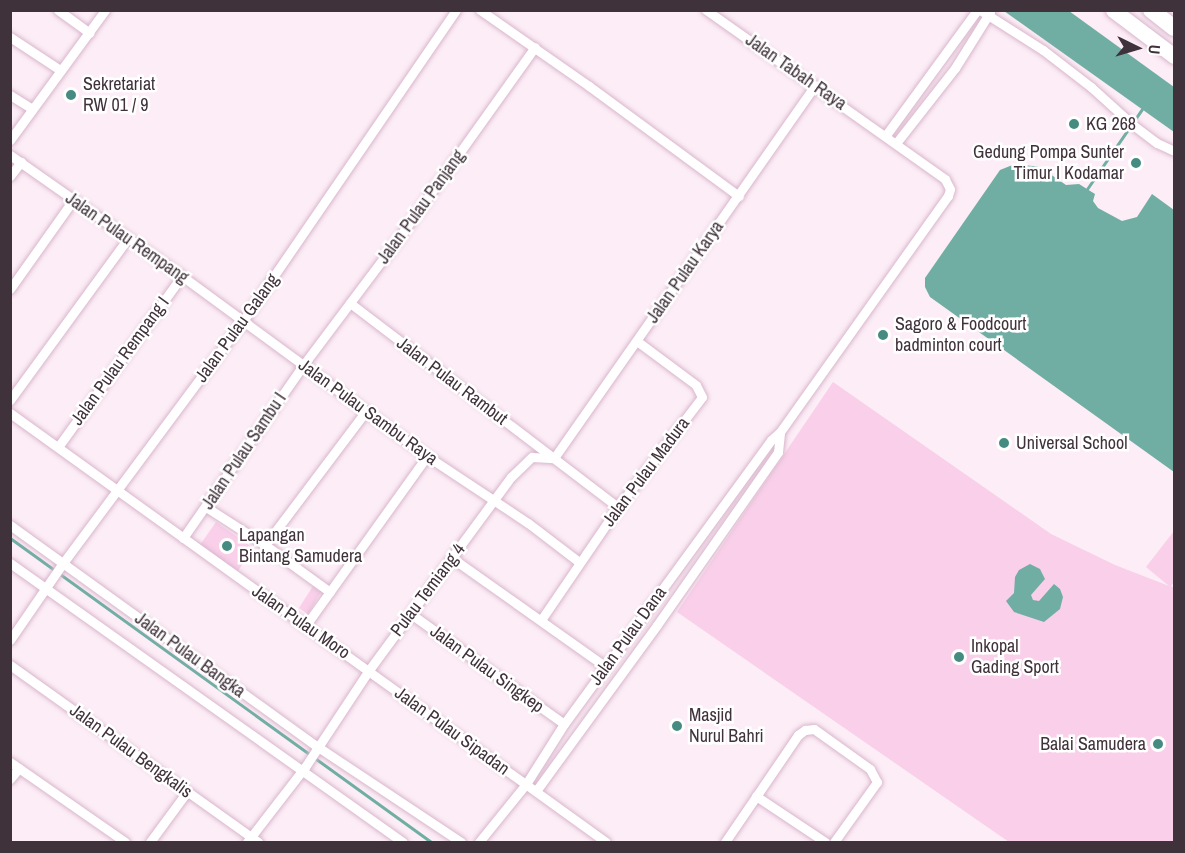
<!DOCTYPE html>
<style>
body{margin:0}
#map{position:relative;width:1185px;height:853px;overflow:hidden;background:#fcedf6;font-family:"Archivo Narrow",sans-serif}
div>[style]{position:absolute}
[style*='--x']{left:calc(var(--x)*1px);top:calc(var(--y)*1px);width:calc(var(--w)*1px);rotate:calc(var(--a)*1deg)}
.green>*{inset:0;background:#f9cfe9}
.water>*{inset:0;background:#70aea4}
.stream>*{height:3px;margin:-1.5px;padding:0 1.5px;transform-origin:1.5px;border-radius:1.5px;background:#70aea4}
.roads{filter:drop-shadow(0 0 2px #d9b6cc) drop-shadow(0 0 2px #d9b6cc)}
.minor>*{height:9px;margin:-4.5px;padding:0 4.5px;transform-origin:4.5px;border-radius:4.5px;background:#fff}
.trunk>*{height:15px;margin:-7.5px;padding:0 7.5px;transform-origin:7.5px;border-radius:7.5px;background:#fff}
.motorway>*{height:16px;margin:-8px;padding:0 8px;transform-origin:8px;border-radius:8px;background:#fff}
.dots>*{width:16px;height:16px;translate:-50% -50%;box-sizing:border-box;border:3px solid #fff;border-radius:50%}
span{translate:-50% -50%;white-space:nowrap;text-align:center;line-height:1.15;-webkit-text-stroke:5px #fff;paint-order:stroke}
.street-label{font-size:18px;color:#40323b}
.poi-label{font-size:18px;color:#40323b}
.left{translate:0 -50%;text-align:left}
.right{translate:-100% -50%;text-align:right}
.frame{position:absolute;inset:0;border:12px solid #40323b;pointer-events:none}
.north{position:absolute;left:1107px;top:18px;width:60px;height:60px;-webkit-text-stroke:4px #fff;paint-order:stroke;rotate:95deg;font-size:16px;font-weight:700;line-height:24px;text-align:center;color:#40323b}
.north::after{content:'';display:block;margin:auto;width:21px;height:27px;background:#40323b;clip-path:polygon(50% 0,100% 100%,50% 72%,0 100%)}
</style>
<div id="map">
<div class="green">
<i style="clip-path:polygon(833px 382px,1051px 534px,1115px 565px,1169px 586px,1146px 567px,1174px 531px,1174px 582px,1171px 586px,1174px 588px,1174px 842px,1009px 842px,677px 612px)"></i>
<i style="clip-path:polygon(216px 522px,253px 548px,238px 571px,200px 545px)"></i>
<i style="clip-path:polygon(313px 586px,321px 592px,308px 614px,299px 608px)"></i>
</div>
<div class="water">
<i style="clip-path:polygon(1004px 11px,1069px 11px,1174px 87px,1174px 132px)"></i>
<i style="clip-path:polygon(1015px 164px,1040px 167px,1066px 185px,1079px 184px,1095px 194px,1093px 201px,1098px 208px,1122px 221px,1137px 217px,1152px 194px,1174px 210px,1174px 472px,930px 297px,925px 287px,925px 278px,1000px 170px)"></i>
<i style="clip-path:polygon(1030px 564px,1040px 569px,1045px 579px,1031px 595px,1033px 600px,1039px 601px,1054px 584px,1060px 589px,1063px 597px,1060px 609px,1044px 622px,1014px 612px,1006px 601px,1014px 593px,1015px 577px,1019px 570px)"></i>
</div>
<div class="stream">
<i style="--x:1087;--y:189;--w:97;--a:-55.5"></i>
<i style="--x:10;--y:538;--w:519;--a:35.83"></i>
</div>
<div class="roads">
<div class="minor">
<i style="--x:58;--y:10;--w:39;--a:36"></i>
<i style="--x:480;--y:10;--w:133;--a:34.9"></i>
<i style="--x:589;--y:86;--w:186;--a:36.3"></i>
<i style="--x:980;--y:10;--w:75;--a:32.4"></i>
<i style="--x:1043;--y:50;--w:61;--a:37.6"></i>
<i style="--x:1091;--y:87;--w:57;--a:42.1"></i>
<i style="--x:1133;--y:125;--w:30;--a:37"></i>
<i style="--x:1157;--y:143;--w:19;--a:25"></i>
<i style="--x:10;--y:37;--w:60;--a:33.4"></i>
<i style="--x:10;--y:95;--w:26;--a:32"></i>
<i style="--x:886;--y:135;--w:155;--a:-53.9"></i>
<i style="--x:10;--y:140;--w:161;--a:-53.8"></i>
<i style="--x:897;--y:142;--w:94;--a:-51.9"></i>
<i style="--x:955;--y:68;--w:66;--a:-58"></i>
<i style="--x:10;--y:155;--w:210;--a:35.1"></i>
<i style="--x:182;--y:276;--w:304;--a:36.3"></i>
<i style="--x:427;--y:456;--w:121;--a:33.6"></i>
<i style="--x:528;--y:523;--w:64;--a:37.4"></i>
<i style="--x:10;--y:176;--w:18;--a:-52"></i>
<i style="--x:10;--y:289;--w:109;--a:-54.7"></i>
<i style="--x:350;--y:303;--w:337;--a:37.3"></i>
<i style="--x:10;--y:400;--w:200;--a:-53.9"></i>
<i style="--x:10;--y:413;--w:734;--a:35.75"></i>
<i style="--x:58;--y:447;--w:211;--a:-54.1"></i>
<i style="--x:554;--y:458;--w:455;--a:-55"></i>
<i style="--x:206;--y:507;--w:70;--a:32.8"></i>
<i style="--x:265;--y:545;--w:80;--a:35.9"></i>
<i style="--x:10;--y:525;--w:380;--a:35.8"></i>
<i style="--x:318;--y:747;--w:172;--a:33.6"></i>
<i style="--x:183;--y:538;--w:212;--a:-55.2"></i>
<i style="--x:304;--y:364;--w:165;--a:-53.1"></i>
<i style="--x:403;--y:232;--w:227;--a:-54.5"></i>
<i style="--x:265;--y:545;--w:168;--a:-53"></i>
<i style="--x:452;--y:558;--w:189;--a:35.3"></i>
<i style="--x:10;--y:563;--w:482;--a:35.4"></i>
<i style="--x:411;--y:614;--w:188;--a:35.7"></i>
<i style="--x:541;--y:620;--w:137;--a:-55.7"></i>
<i style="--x:618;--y:507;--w:138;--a:-52.6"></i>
<i style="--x:702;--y:397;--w:13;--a:-117"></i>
<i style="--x:696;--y:385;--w:74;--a:-143.3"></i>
<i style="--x:306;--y:625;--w:208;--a:-54.4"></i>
<i style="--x:10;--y:640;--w:93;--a:-55.5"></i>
<i style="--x:63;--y:563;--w:302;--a:-53.4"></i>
<i style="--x:243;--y:321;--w:377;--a:-55.6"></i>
<i style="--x:10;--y:665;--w:305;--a:35.5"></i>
<i style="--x:10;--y:762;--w:140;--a:34.8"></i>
<i style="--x:10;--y:779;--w:14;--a:-51"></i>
<i style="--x:536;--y:791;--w:205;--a:-53.9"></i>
<i style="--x:657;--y:625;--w:211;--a:-55"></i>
<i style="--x:778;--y:452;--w:20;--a:-84"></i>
<i style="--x:756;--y:796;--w:83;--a:33.7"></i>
<i style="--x:150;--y:842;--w:61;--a:-53.7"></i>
<i style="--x:247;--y:842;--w:95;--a:-52.3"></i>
<i style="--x:305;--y:767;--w:116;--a:-56.6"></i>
<i style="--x:369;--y:670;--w:240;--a:-53.7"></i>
<i style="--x:511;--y:477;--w:29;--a:-44"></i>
<i style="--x:532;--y:457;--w:22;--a:3"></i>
<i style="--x:479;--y:842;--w:75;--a:-51"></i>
<i style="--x:526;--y:784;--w:71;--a:-57.7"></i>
<i style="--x:564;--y:724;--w:351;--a:-53.9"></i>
<i style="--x:771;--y:440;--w:12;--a:-42"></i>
<i style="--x:780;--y:432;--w:290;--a:-54.6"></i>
<i style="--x:948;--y:196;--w:7;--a:-74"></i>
<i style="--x:950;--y:189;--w:11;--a:-117"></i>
<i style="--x:945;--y:179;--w:293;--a:-144.7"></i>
<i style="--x:725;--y:842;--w:130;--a:-55.7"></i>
<i style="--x:798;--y:735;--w:9;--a:-36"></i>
<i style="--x:805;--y:730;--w:9;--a:-6"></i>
<i style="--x:814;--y:729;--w:69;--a:35.5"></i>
<i style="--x:870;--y:769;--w:15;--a:62"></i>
<i style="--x:877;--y:782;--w:74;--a:125.6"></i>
</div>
<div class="trunk">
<i style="--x:1113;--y:10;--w:76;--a:37"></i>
</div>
<div class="motorway">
<i style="--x:1151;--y:10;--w:29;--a:38"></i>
</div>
</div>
<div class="dots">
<i style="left:71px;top:95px;background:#468b82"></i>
<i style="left:1074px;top:124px;background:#468b82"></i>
<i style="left:1136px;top:163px;background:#468b82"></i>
<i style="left:883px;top:335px;background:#468b82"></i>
<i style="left:1004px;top:443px;background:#468b82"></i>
<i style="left:227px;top:546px;background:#468b82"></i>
<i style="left:959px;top:657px;background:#468b82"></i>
<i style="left:677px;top:726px;background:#468b82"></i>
<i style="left:1158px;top:744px;background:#468b82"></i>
</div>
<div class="street-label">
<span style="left:796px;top:72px;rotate:35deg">Jalan Tabah Raya</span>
<span style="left:421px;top:207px;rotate:-54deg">Jalan Pulau Panjang</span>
<span style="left:127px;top:238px;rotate:35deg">Jalan Pulau Rempang</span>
<span style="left:685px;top:272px;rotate:-55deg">Jalan Pulau Karya</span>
<span style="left:237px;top:328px;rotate:-54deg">Jalan Pulau Galang</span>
<span style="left:120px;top:361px;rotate:-54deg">Jalan Pulau Rempang I</span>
<span style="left:452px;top:381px;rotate:37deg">Jalan Pulau Rambut</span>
<span style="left:368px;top:412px;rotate:36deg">Jalan Pulau Sambu Raya</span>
<span style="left:244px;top:451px;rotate:-56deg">Jalan Pulau Sambu I</span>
<span style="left:646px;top:472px;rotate:-53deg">Jalan Pulau Madura</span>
<span style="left:428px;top:590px;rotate:-53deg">Pulau Temiang 4</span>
<span style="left:301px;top:622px;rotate:35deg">Jalan Pulau Moro</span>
<span style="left:628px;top:636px;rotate:-54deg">Jalan Pulau Dana</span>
<span style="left:190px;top:655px;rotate:36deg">Jalan Pulau Bangka</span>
<span style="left:487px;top:669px;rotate:36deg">Jalan Pulau Singkep</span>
<span style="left:452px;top:731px;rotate:36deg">Jalan Pulau Sipadan</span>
<span style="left:131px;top:751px;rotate:36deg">Jalan Pulau Bengkalis</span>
</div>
<div class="poi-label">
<span class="left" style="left:83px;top:95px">Sekretariat<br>RW 01 / 9</span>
<span class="left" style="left:1086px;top:124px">KG 268</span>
<span class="right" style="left:1124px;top:163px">Gedung Pompa Sunter<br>Timur I Kodamar</span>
<span class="left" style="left:895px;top:335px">Sagoro &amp; Foodcourt<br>badminton court</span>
<span class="left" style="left:1016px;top:443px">Universal School</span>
<span class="left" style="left:239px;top:546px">Lapangan<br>Bintang Samudera</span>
<span class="left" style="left:971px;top:657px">Inkopal<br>Gading Sport</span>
<span class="left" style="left:689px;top:726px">Masjid<br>Nurul Bahri</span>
<span class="right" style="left:1146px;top:744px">Balai Samudera</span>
</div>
<div class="frame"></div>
<div class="north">U</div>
</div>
